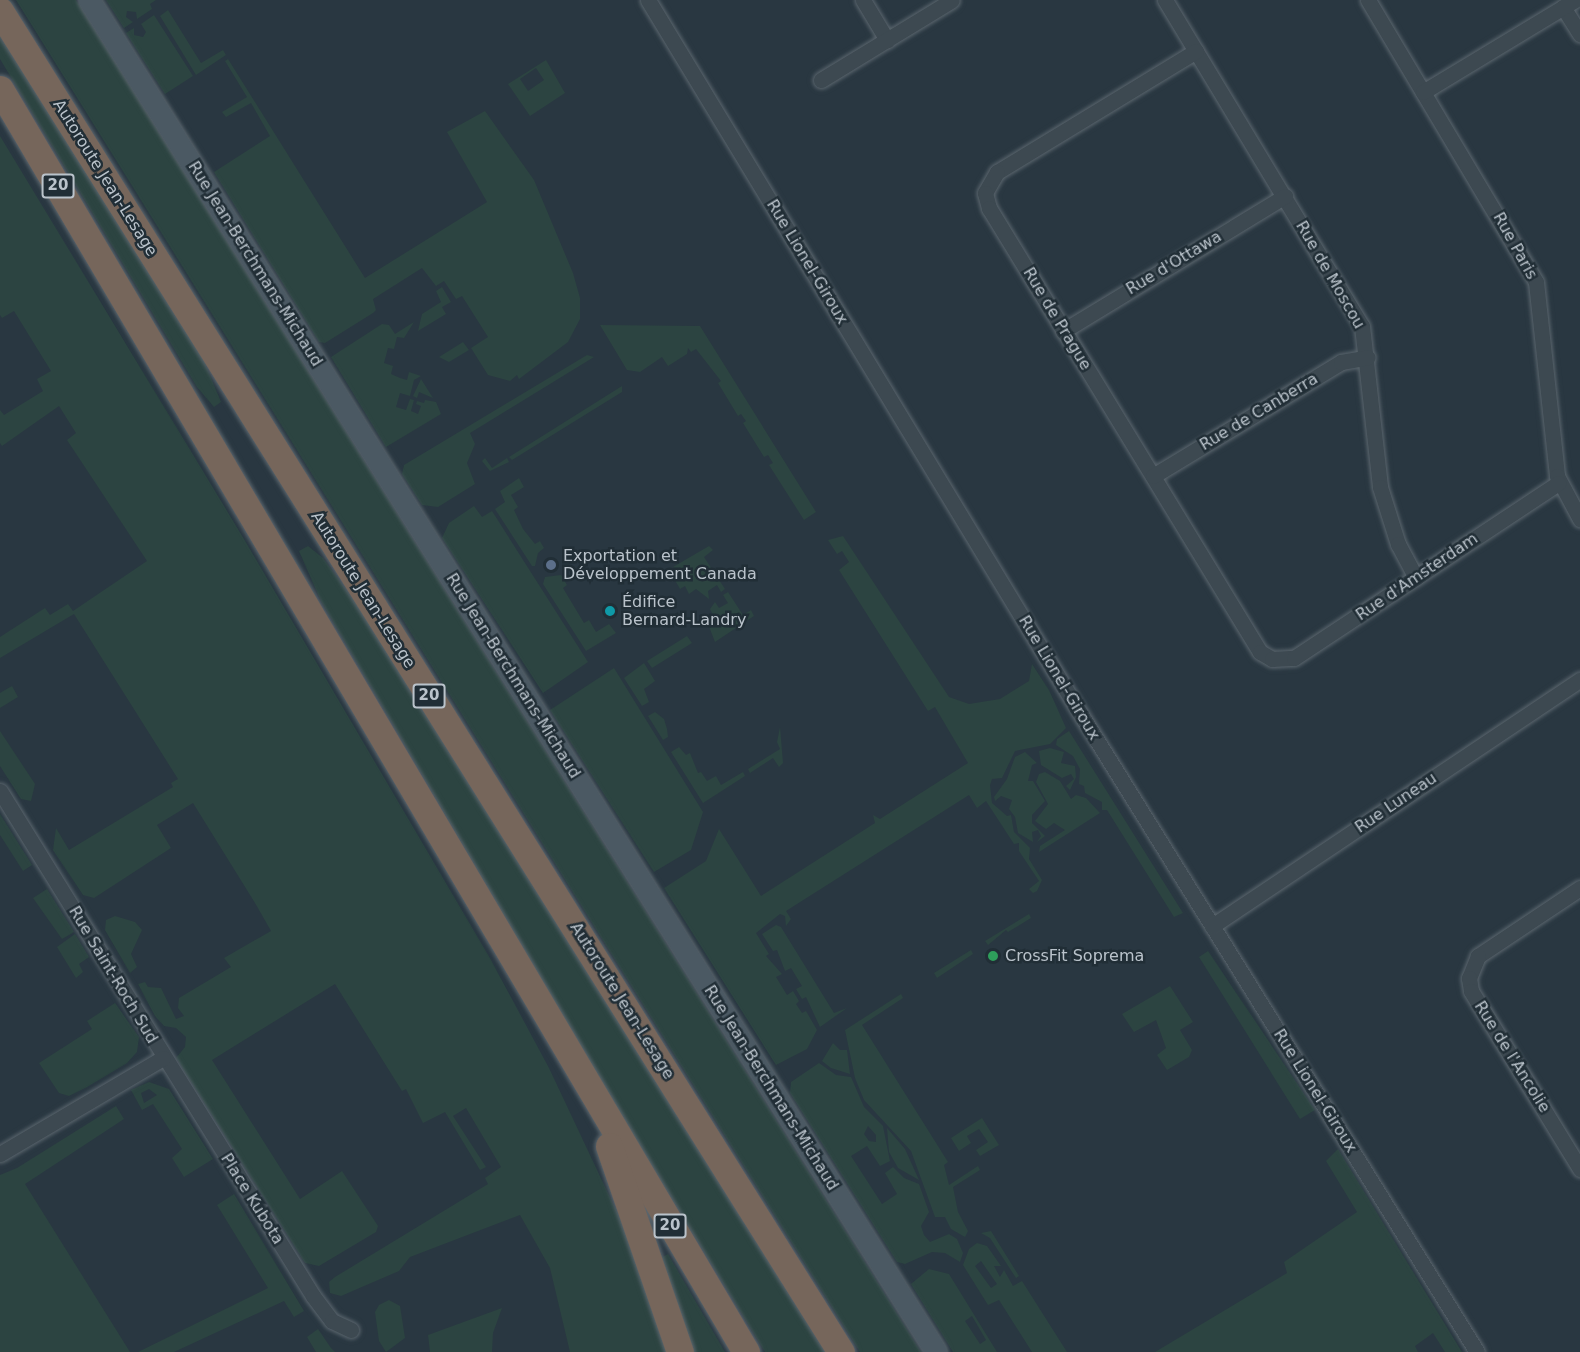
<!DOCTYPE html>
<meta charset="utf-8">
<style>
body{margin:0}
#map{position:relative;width:1580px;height:1352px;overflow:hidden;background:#293741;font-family:"DejaVu Sans",sans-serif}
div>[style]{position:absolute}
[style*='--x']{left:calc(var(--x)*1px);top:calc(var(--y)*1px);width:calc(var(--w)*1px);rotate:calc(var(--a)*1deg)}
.green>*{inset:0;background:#2c4441}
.roads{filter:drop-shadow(0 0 2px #5b666e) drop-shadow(0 0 2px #5b666e)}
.street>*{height:15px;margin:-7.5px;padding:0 7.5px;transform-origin:7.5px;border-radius:7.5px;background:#3d4951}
.secondary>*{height:21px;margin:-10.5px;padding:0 10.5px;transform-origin:10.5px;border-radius:10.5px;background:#4b5963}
.highway>*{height:27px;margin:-13.5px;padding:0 13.5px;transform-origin:13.5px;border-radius:13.5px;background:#76665b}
.dots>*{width:16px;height:16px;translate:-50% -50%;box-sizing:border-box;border:3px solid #212e36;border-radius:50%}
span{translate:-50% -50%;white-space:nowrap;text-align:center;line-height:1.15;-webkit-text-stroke:5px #212e36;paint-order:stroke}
.shield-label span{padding:2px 4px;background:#212e36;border:2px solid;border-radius:4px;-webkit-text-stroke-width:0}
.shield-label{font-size:15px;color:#bac3cb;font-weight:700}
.street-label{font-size:16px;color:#bac3cb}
.poi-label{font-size:16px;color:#bac3cb}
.left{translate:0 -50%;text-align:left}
</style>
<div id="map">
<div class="green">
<i style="clip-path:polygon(16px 0,76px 0,921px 1352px,860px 1352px)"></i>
<i style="clip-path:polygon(106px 0,156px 0,150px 4px,152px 9px,137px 19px,136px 12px,127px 11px,126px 17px,133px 22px,124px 28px)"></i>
<i style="clip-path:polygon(168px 10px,201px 63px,223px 50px,226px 55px,196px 75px,160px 16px)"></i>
<i style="clip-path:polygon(154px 15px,193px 76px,165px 94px,126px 33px,134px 28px,134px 35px,143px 37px,146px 32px,141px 24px)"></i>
<i style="clip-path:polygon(0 32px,201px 354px,221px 402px,214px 407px,197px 387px,0 59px)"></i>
<i style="clip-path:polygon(228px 59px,365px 278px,487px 202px,447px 132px,485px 111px,534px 180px,573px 273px,580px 298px,580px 319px,568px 342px,519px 379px,517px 375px,510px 381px,488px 375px,471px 348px,488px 337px,462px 296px,456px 299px,444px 281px,436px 286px,422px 268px,373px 299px,376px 310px,373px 313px,325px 343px,319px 342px,214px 172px,270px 136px,251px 103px,226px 117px,222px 112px,247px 97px,225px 61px)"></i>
<i style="clip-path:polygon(evenodd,546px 60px,565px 93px,530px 116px,508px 84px,546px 60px,536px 68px,544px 80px,528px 91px,520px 79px,536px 68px)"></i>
<i style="clip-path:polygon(0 136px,244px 539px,491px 960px,549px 1068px,623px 1225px,667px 1352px,570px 1352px,550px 1268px,520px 1215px,410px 1257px,399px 1271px,341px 1296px,330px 1293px,329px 1282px,335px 1277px,488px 1184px,485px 1178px,501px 1167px,466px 1108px,453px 1116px,486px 1167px,480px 1170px,445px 1112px,423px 1123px,406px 1089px,402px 1091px,335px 984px,212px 1060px,300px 1199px,342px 1171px,378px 1226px,376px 1232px,319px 1266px,305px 1263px,176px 1058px,185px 1047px,186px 1037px,176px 1028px,164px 1026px,155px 1016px,138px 984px,145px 982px,148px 987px,161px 988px,176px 1019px,184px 1016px,178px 1008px,179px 998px,231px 967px,224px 958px,271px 931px,255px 903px,193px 803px,157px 825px,171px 848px,94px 898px,83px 895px,53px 850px,56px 828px,69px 850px,173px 787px,171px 783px,178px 779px,74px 614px,0 658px,0 637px,45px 608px,50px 615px,68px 604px,73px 611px,147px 561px,67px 440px,76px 433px,59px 406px,2px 446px,0 443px,0 410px,4px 415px,43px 391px,37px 379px,51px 371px,14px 311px,2px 318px,0 315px)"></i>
<i style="clip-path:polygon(442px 287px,451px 302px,442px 307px,446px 314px,418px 331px,422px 314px,441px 302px,436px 291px)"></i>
<i style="clip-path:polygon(414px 322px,404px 338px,397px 337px,394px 349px,388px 348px,384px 363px,393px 366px,391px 374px,400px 378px,407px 380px,409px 372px,421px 376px,414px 380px,410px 396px,400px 393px,396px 407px,406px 410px,410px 399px,414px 400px,411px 411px,418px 414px,421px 406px,416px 404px,417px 401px,424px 403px,425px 400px,436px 402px,441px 414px,386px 447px,331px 357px,382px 324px,389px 325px,395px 334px)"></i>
<i style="clip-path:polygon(600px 325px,700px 326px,816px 512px,804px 520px,769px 465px,773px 463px,768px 455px,764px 457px,743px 423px,746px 421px,741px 414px,738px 416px,718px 383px,721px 381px,696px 349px,691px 352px,688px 348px,687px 354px,668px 366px,662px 357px,640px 372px,627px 370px)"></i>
<i style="clip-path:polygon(463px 342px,469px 350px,449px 362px,439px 357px)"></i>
<i style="clip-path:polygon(587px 355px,594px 357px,470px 433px,475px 444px,467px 463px,475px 484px,438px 507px,422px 505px,402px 474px,404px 465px)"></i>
<i style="clip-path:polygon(421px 379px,433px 398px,419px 392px,417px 398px,413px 396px)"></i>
<i style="clip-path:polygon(622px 386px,622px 392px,512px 460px,509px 457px)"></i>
<i style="clip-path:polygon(485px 458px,492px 468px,507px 458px,509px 462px,490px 471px,482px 461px)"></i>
<i style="clip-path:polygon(519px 478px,524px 487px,511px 495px,518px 507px,514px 510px,523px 529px,535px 544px,540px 541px,544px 548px,538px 553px,535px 566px,532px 566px,495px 509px,505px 502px,500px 491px)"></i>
<i style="clip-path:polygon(474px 506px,482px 517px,492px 511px,588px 662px,543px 693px,442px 538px,449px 523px)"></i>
<i style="clip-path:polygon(843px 536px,949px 697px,969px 704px,1000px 699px,1029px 681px,1032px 664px,1049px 690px,1066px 728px,1050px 744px,1015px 751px,1002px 778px,992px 779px,990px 785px,992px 803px,1007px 816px,1011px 815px,1014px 832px,1030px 848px,1029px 859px,1042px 880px,1037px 891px,1033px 893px,1029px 889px,1039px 881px,1019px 851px,1019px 843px,1014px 844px,986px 801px,977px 808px,969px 795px,786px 911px,791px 919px,786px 926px,785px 916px,780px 914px,756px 933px,769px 954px,766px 956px,782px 974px,776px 977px,787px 995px,793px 991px,799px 1001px,796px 1004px,802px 1013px,806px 1011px,817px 1030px,807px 1049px,776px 1065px,664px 888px,706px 861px,719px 829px,761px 896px,875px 823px,873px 815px,880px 819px,968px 763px,935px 707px,928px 711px,839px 570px,849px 562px,842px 551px,837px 554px,828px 540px)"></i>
<i style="clip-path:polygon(308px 546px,323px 558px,366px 617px,825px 1352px,765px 1352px,616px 1107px,321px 601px,299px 551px)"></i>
<i style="clip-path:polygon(709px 546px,713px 550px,704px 557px,725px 589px,721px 592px,717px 585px,708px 591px,709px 599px,696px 589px,689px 594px,685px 586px,680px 589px,672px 575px,676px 572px,673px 567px)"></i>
<i style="clip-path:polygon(561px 575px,567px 585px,563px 588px,584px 623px,589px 620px,596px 632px,609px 624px,616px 633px,586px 651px,543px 584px,545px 577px)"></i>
<i style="clip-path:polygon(728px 592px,743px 615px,751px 610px,754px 616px,715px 642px,708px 624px,715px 619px,710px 609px,715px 602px,719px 608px,728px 603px,723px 595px)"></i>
<i style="clip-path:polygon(687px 636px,692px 643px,652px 668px,647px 661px)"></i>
<i style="clip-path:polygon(644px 663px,655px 681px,644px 689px,649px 702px,642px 706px,624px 678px)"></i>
<i style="clip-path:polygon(614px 668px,703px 812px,691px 850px,654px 872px,550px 710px)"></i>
<i style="clip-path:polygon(12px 686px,18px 697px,0 708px,0 693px)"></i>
<i style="clip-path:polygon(655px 712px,664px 719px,667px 729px,668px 737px,663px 740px,648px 716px)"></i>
<i style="clip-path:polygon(780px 727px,783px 763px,779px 767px,773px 758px,750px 773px,748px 769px,780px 749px,777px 742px)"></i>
<i style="clip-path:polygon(0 731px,35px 784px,31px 801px,21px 799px,0 766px)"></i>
<i style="clip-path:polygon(1069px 731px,1116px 806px,1183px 913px,1174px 917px,1107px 810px,1102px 810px,1102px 802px,1085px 793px,1084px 786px,1079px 784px,1080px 769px,1073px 756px,1056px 745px,1057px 739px)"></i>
<i style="clip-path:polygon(679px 747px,686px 755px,690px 753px,698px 773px,701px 772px,707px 781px,716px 776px,721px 785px,743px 772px,745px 776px,703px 803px,671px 752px)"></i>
<i style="clip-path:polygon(1050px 748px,1064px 752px,1061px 763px,1075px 766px,1076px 777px,1070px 790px,1066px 786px,1074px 779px,1071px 774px,1062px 778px,1041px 765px,1039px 751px)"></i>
<i style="clip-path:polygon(1025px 752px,1037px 763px,1032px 765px,1028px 781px,1033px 781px,1045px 801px,1032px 815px,1032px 823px,1045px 836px,1037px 842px,1041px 836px,1038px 830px,1032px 832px,1033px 842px,1018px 833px,1015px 817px,1009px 809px,1012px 800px,1001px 796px,995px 801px,994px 797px,1007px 779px,1015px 757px)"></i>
<i style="clip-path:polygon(1045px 772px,1060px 781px,1071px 799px,1076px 795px,1086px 798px,1100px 813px,1039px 852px,1040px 846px,1065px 830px,1054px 823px,1046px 829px,1035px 821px,1048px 804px,1036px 782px,1039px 774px)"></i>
<i style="clip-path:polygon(0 814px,32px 865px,23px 871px,0 835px)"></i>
<i style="clip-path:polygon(47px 889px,74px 932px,62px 939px,33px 898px)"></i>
<i style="clip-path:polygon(1029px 914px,1031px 918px,1008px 932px,1006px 930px,988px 945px,985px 941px)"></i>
<i style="clip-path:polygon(115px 916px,135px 922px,142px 930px,131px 954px,137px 967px,130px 973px,105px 930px,106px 920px)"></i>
<i style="clip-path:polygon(776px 925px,781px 927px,834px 1013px,847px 1008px,820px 1027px,806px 997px,802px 999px,796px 989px,802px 986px,791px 968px,785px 971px,777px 950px,773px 951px,762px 934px)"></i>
<i style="clip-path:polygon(75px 934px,89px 957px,79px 964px,83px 972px,76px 978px,57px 947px)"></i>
<i style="clip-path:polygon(971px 950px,973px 954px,937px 978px,934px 973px)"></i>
<i style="clip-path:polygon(1208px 951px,1315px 1110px,1300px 1119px,1199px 957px)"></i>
<i style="clip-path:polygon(1170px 986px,1193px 1022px,1180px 1030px,1192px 1050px,1189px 1057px,1167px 1070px,1157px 1055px,1166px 1048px,1156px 1020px,1134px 1032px,1122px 1014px)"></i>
<i style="clip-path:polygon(901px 994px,903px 998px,862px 1025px,948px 1162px,944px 1165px,949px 1185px,978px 1166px,980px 1170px,953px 1187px,958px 1212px,968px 1231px,965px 1237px,951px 1229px,945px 1217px,935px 1217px,911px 1151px,864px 1100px,855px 1078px,845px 1030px)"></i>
<i style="clip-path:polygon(115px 1003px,139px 1037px,137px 1052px,127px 1063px,87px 1087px,69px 1096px,59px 1093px,39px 1063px,92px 1029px,87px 1021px)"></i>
<i style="clip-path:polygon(833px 1043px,840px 1050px,847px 1050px,850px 1074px,831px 1068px,822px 1061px)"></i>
<i style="clip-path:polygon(evenodd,819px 1063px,836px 1075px,851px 1077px,864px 1107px,883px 1126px,890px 1161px,880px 1166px,867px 1146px,851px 1156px,882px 1204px,897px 1194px,885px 1173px,893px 1167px,904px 1178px,919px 1184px,929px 1212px,921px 1226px,924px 1235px,930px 1242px,949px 1234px,957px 1239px,963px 1253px,960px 1262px,945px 1253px,932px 1252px,905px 1264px,897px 1262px,790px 1093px,791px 1082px,819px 1063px,868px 1126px,876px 1135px,876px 1142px,869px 1141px,864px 1134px,868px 1126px)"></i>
<i style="clip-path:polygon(evenodd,149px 1082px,169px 1089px,213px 1159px,184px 1177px,172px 1158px,182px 1149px,153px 1104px,142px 1110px,131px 1090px,149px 1082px,149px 1089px,157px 1095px,144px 1103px,141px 1093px,149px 1089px)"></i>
<i style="clip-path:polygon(116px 1106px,124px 1119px,121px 1121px,25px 1184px,130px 1352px,0 1352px,0 1175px,17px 1168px)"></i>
<i style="clip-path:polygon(982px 1118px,999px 1145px,980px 1156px,976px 1150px,988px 1142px,979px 1129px,967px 1136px,971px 1143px,959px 1151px,951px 1138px)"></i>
<i style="clip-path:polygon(887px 1128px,905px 1149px,919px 1180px,898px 1168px,889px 1152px)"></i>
<i style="clip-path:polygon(1338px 1149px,1462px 1352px,1445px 1352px,1433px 1333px,1415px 1346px,1418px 1352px,1155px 1352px,1287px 1273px,1284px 1262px,1357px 1212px,1326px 1161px)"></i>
<i style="clip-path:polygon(234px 1194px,304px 1311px,294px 1317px,284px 1301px,174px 1352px,138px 1352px,268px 1288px,217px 1205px)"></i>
<i style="clip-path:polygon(991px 1231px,1019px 1276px,1016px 1278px,990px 1238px,981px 1233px)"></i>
<i style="clip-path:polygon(evenodd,977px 1243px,987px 1246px,1001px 1266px,994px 1266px,1000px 1277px,1004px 1270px,1013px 1286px,1022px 1281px,1067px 1352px,1032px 1352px,999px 1300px,988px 1305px,963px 1265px,969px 1249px,977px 1243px,981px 1261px,997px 1284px,991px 1288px,975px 1266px,981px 1261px)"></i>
<i style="clip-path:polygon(668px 1254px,725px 1352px,690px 1352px,657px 1260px)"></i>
<i style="clip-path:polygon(evenodd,929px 1269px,949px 1274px,997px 1352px,953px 1352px,911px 1284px,929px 1269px,972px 1316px,986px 1340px,980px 1344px,965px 1321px,972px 1316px)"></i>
<i style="clip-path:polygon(389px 1300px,400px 1306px,405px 1338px,386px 1352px,379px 1341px,375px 1312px,379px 1305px)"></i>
<i style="clip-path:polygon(502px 1308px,493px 1333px,492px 1352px,430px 1352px,428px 1335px)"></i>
<i style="clip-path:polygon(318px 1329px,331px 1348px,335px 1352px,316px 1352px,307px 1337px)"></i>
</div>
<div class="roads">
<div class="street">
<i style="--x:648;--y:0;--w:839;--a:58.79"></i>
<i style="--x:1083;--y:718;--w:746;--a:58.14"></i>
<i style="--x:863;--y:0;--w:47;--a:59"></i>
<i style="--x:1165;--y:0;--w:381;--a:58.9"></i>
<i style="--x:1362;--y:326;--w:162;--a:83.6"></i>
<i style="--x:1380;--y:487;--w:60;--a:72.5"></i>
<i style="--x:1398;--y:544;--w:38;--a:62"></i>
<i style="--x:1368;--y:0;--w:328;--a:59.2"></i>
<i style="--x:1536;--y:282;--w:195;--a:83.8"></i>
<i style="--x:1557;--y:476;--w:49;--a:61.9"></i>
<i style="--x:1563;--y:7;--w:32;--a:58"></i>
<i style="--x:1196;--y:51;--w:233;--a:148.7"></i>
<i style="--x:997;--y:172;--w:24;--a:120"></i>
<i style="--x:985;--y:193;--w:16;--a:75"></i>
<i style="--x:989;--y:208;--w:520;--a:58.6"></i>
<i style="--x:1260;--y:652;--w:14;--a:30"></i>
<i style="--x:1272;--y:659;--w:22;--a:-3"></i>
<i style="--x:1294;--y:658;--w:317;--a:-33.5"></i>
<i style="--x:821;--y:80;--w:153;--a:-31.4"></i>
<i style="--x:1423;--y:92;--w:178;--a:-31.2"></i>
<i style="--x:1063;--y:331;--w:260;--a:-31.3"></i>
<i style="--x:1153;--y:476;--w:220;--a:-31.2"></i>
<i style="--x:1341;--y:362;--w:27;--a:-10"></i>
<i style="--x:0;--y:791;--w:594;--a:58.21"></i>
<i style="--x:313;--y:1296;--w:31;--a:53"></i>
<i style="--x:332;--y:1321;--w:21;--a:25"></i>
<i style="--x:1580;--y:888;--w:123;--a:146.3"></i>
<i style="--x:1478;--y:956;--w:24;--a:112"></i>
<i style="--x:1469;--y:978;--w:13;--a:81"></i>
<i style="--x:1471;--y:991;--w:209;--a:58.5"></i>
<i style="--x:1212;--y:926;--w:443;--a:-33.8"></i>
<i style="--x:0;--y:1154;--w:189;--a:-30.5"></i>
</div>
<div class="secondary">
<i style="--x:89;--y:0;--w:1595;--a:57.93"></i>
</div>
<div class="highway">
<i style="--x:0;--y:11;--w:1583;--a:57.91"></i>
<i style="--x:0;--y:89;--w:1467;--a:59.43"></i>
<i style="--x:609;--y:1146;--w:218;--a:71"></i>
</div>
</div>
<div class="dots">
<i style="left:551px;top:565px;background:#5c6f8a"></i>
<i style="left:610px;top:611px;background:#0f9aa8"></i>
<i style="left:993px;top:956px;background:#2e9e5b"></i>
</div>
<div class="shield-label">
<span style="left:58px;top:186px">20</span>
<span style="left:429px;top:696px">20</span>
<span style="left:670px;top:1226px">20</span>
</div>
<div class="street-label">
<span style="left:105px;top:178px;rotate:58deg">Autoroute Jean-Lesage</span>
<span style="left:1515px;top:246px;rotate:61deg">Rue Paris</span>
<span style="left:807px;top:262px;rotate:59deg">Rue Lionel-Giroux</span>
<span style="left:1174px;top:263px;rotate:-31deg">Rue d'Ottawa</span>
<span style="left:255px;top:264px;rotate:58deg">Rue Jean-Berchmans-Michaud</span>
<span style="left:1330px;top:275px;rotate:60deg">Rue de Moscou</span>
<span style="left:1057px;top:319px;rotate:59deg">Rue de Prague</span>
<span style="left:1259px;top:412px;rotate:-31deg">Rue de Canberra</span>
<span style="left:1417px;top:577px;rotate:-34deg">Rue d'Amsterdam</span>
<span style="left:363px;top:590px;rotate:58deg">Autoroute Jean-Lesage</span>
<span style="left:513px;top:676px;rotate:58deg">Rue Jean-Berchmans-Michaud</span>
<span style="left:1059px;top:678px;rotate:59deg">Rue Lionel-Giroux</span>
<span style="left:1396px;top:803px;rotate:-34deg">Rue Luneau</span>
<span style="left:113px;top:975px;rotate:59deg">Rue Saint-Roch Sud</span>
<span style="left:622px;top:1001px;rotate:58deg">Autoroute Jean-Lesage</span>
<span style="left:1512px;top:1057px;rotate:58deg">Rue de l'Ancolie</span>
<span style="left:771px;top:1088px;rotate:58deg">Rue Jean-Berchmans-Michaud</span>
<span style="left:1315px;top:1091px;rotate:58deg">Rue Lionel-Giroux</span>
<span style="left:252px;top:1199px;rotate:58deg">Place Kubota</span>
</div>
<div class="poi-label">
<span class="left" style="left:563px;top:565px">Exportation et<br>Développement Canada</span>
<span class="left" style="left:622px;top:611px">Édifice<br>Bernard-Landry</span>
<span class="left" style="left:1005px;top:956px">CrossFit Soprema</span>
</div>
</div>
